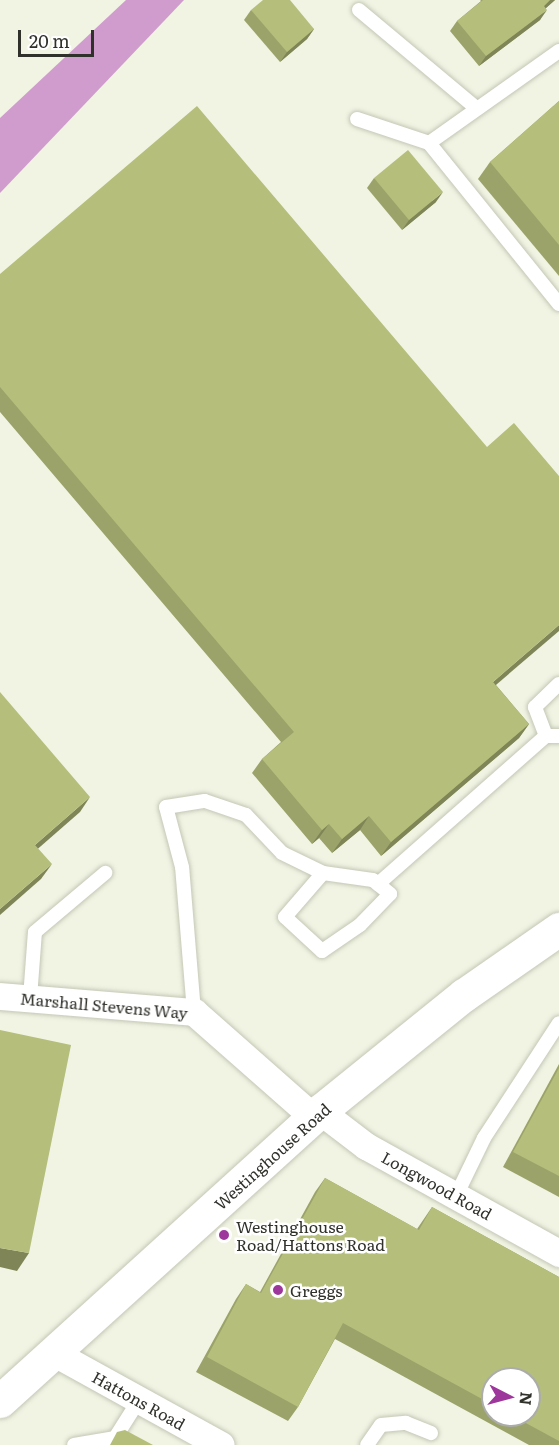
<!DOCTYPE html>
<html>
<head>
<meta charset="utf-8">
<style>
  body { margin:0 }
  #map { position:relative; width:559px; height:1445px; overflow:hidden; background:#f1f4e3; font-family:Literata,serif }
  div>[style] { position:absolute }
  .water>* { inset:0; background:#cf9ccd }
  .roads { filter:drop-shadow(0 0 2px #c4c7b6) drop-shadow(0 0 2px #c4c7b6) }
  .service>* { height:14px; margin:-7px; padding:0 7px; transform-origin:7px; border-radius:7px; background:#fff }
  .minor>* { height:27px; margin:-13.5px; padding:0 13.5px; transform-origin:13.5px; border-radius:13.5px; background:#fff }
  .tertiary>* { height:33px; margin:-16.5px; padding:0 16.5px; transform-origin:16.5px; border-radius:16.5px; background:#fff }
  .wall>* { inset:0; background:#9ca36a }
  .shaded-wall>* { inset:0; background:#7f8556 }
  .building>* { inset:0; background:#b5be7b }
  .dots>* { width:16px; height:16px; translate:-50% -50%; box-sizing:border-box; border:3px solid #fff; border-radius:50% }
  span { translate:-50% -50%; white-space:nowrap; text-align:center; line-height:1.15; -webkit-text-stroke:5px #fff; paint-order:stroke }
  .street-label { font-size:16px; color:#30312b }
  .poi-label { font-size:16px; color:#30312b }
  .left { translate:0 -50%; text-align:left }
  .north { position:absolute; left:481px; top:1367px; width:60px; height:60px; box-sizing:border-box; background:#fff; border:2px solid #acadaa; border-radius:50%; rotate:96deg; font-size:16px; font-weight:700; line-height:24px; text-align:center; color:#30312b }
  .north::after { content:''; display:block; margin:auto; width:21px; height:27px; background:#9d379c; clip-path:polygon(50% 0,100% 100%,50% 72%,0 100%) }
  .scale { position:absolute; left:18px; top:30px; width:76px; height:27px; box-sizing:border-box; border:3px solid #30312b; border-top:0; padding-left:8px; font-size:18px; line-height:21px; white-space:nowrap; color:#30312b; -webkit-text-stroke:4px #fff; paint-order:stroke }
</style>
</head>
<body>
<div id="map">
  <div class="water">
    <i style="clip-path:polygon(126px 0,184px 0,0 193px,0 118px)"></i>
  </div>
  <div class="roads">
    <div class="service">
      <i style="left:359px;top:10px;width:151px;rotate:39.9deg"></i>
      <i style="left:559px;top:51px;width:159px;rotate:144.7deg"></i>
      <i style="left:429px;top:143px;width:207px;rotate:51.1deg"></i>
      <i style="left:357px;top:119px;width:76px;rotate:18.4deg"></i>
      <i style="left:546px;top:736px;width:31px;rotate:-111deg"></i>
      <i style="left:535px;top:707px;width:33px;rotate:-44deg"></i>
      <i style="left:378px;top:884px;width:224px;rotate:-41.4deg"></i>
      <i style="left:546px;top:736px;width:13px"></i>
      <i style="left:30px;top:998px;width:66px;rotate:-85.7deg"></i>
      <i style="left:35px;top:932px;width:92px;rotate:-40.1deg"></i>
      <i style="left:194px;top:1012px;width:145px;rotate:-94.7deg"></i>
      <i style="left:182px;top:867px;width:62px;rotate:-104.9deg"></i>
      <i style="left:166px;top:807px;width:39px;rotate:-9deg"></i>
      <i style="left:205px;top:801px;width:43px;rotate:18.9deg"></i>
      <i style="left:246px;top:815px;width:52px;rotate:46.5deg"></i>
      <i style="left:282px;top:853px;width:46px;rotate:26deg"></i>
      <i style="left:323px;top:873px;width:50px;rotate:8deg"></i>
      <i style="left:373px;top:880px;width:22px;rotate:39deg"></i>
      <i style="left:390px;top:894px;width:43px;rotate:134.1deg"></i>
      <i style="left:360px;top:925px;width:46px;rotate:145.6deg"></i>
      <i style="left:322px;top:951px;width:50px;rotate:-137.4deg"></i>
      <i style="left:285px;top:917px;width:58px;rotate:-49.2deg"></i>
      <i style="left:456px;top:1196px;width:64px;rotate:-64.2deg"></i>
      <i style="left:484px;top:1138px;width:137px;rotate:-56.9deg"></i>
      <i style="left:74px;top:1445px;width:42px;rotate:-9.7deg"></i>
      <i style="left:115px;top:1438px;width:45px;rotate:-57.7deg"></i>
      <i style="left:367px;top:1445px;width:24px;rotate:-55deg"></i>
      <i style="left:381px;top:1425px;width:25px;rotate:-5deg"></i>
      <i style="left:406px;top:1423px;width:27px;rotate:22deg"></i>
    </div>
    <div class="minor">
      <i style="left:0;top:996px;width:195px;rotate:4.7deg"></i>
      <i style="left:194px;top:1012px;width:159px;rotate:41.4deg"></i>
      <i style="left:320px;top:1111px;width:58px;rotate:37.3deg"></i>
      <i style="left:366px;top:1146px;width:221px;rotate:29deg"></i>
      <i style="left:56px;top:1354px;width:188px;rotate:28.9deg"></i>
    </div>
    <div class="tertiary">
      <i style="left:0;top:1401px;width:432px;rotate:-42.2deg"></i>
      <i style="left:320px;top:1111px;width:185px;rotate:-38.9deg"></i>
      <i style="left:464px;top:995px;width:116px;rotate:-34.8deg"></i>
    </div>
  </div>
  <div class="wall">
    <i style="clip-path:polygon(480px 0,555px 0,546px 8px,540px 20px,479px 66px,450px 31px,457px 21px,481px 1px)"></i>
    <i style="clip-path:polygon(251px 10px,314px 29px,307px 39px,280px 62px,244px 20px)"></i>
    <i style="clip-path:polygon(559px 101px,559px 276px,478px 179px,490px 162px)"></i>
    <i style="clip-path:polygon(374px 178px,436px 202px,402px 230px,367px 188px)"></i>
    <i style="clip-path:polygon(0 274px,496px 685px,529px 724px,519px 738px,381px 856px,360px 830px,332px 853px,319px 838px,312px 844px,252px 773px,262px 759px,281px 742px,0 412px)"></i>
    <i style="clip-path:polygon(559px 1064px,559px 1197px,503px 1167px)"></i>
    <i style="clip-path:polygon(evenodd,325px 1178px,417px 1229px,432px 1207px,559px 1277px,559px 1445px,529px 1445px,335px 1339px,298px 1407px,288px 1421px,196px 1372px,236px 1299px,246px 1284px,260px 1292px,315px 1192px,325px 1178px,493px 1379px,529px 1415px,493px 1415px,493px 1379px)"></i>
  </div>
  <div class="shaded-wall">
    <i style="clip-path:polygon(550px 0,555px 0,537px 16px,544px 6px)"></i>
    <i style="clip-path:polygon(547px 10px,540px 20px,479px 66px,486px 56px)"></i>
    <i style="clip-path:polygon(314px 29px,307px 39px,280px 62px,287px 52px)"></i>
    <i style="clip-path:polygon(443px 192px,436px 202px,402px 230px,409px 220px)"></i>
    <i style="clip-path:polygon(559px 625px,559px 631px,483px 696px,493px 682px)"></i>
    <i style="clip-path:polygon(529px 724px,519px 738px,381px 856px,391px 842px)"></i>
    <i style="clip-path:polygon(90px 797px,80px 812px,25px 860px,35px 845px)"></i>
    <i style="clip-path:polygon(369px 816px,360px 830px,332px 853px,342px 839px)"></i>
    <i style="clip-path:polygon(329px 824px,319px 838px,312px 844px,322px 830px)"></i>
    <i style="clip-path:polygon(52px 864px,41px 879px,0 915px,0 909px)"></i>
    <i style="clip-path:polygon(0 1248px,29px 1253px,17px 1271px,0 1267px)"></i>
  </div>
  <div class="building">
    <i style="clip-path:polygon(263px 0,290px 0,314px 29px,287px 52px,251px 10px)"></i>
    <i style="clip-path:polygon(483px 0,550px 0,544px 6px,547px 10px,486px 56px,457px 21px)"></i>
    <i style="clip-path:polygon(559px 101px,559px 245px,490px 162px)"></i>
    <i style="clip-path:polygon(197px 106px,487px 447px,514px 423px,559px 476px,559px 625px,493px 682px,529px 724px,391px 842px,369px 816px,342px 839px,329px 824px,322px 830px,262px 759px,294px 732px,0 387px,0 274px)"></i>
    <i style="clip-path:polygon(408px 150px,443px 192px,409px 220px,374px 178px)"></i>
    <i style="clip-path:polygon(0 692px,90px 797px,35px 845px,52px 864px,0 909px)"></i>
    <i style="clip-path:polygon(0 1030px,71px 1045px,29px 1253px,0 1248px)"></i>
    <i style="clip-path:polygon(559px 1068px,559px 1176px,513px 1152px)"></i>
    <i style="clip-path:polygon(325px 1178px,419px 1230px,432px 1207px,559px 1277px,559px 1441px,511px 1415px,529px 1415px,529px 1379px,493px 1379px,493px 1405px,343px 1323px,298px 1407px,207px 1357px,246px 1284px,261px 1293px)"></i>
    <i style="clip-path:polygon(125px 1430px,153px 1445px,110px 1445px,117px 1432px)"></i>
  </div>
  <div class="dots">
    <i style="left:224px;top:1235px;background:#9d379c"></i>
    <i style="left:278px;top:1290px;background:#9d379c"></i>
  </div>
  <div class="street-label">
    <span style="left:104px;top:1005px;rotate:5deg">Marshall Stevens Way</span>
    <span style="left:272px;top:1156px;rotate:-42deg">Westinghouse Road</span>
    <span style="left:437px;top:1185px;rotate:29deg">Longwood Road</span>
    <span style="left:139px;top:1400px;rotate:29deg">Hattons Road</span>
  </div>
  <div class="poi-label">
    <span class="left" style="left:236px;top:1235px">Westinghouse<br>Road/Hattons Road</span>
    <span class="left" style="left:290px;top:1290px">Greggs</span>
  </div>
  <div class="north">N</div>
  <div class="scale">20 m</div>
</div>
</body>
</html>
